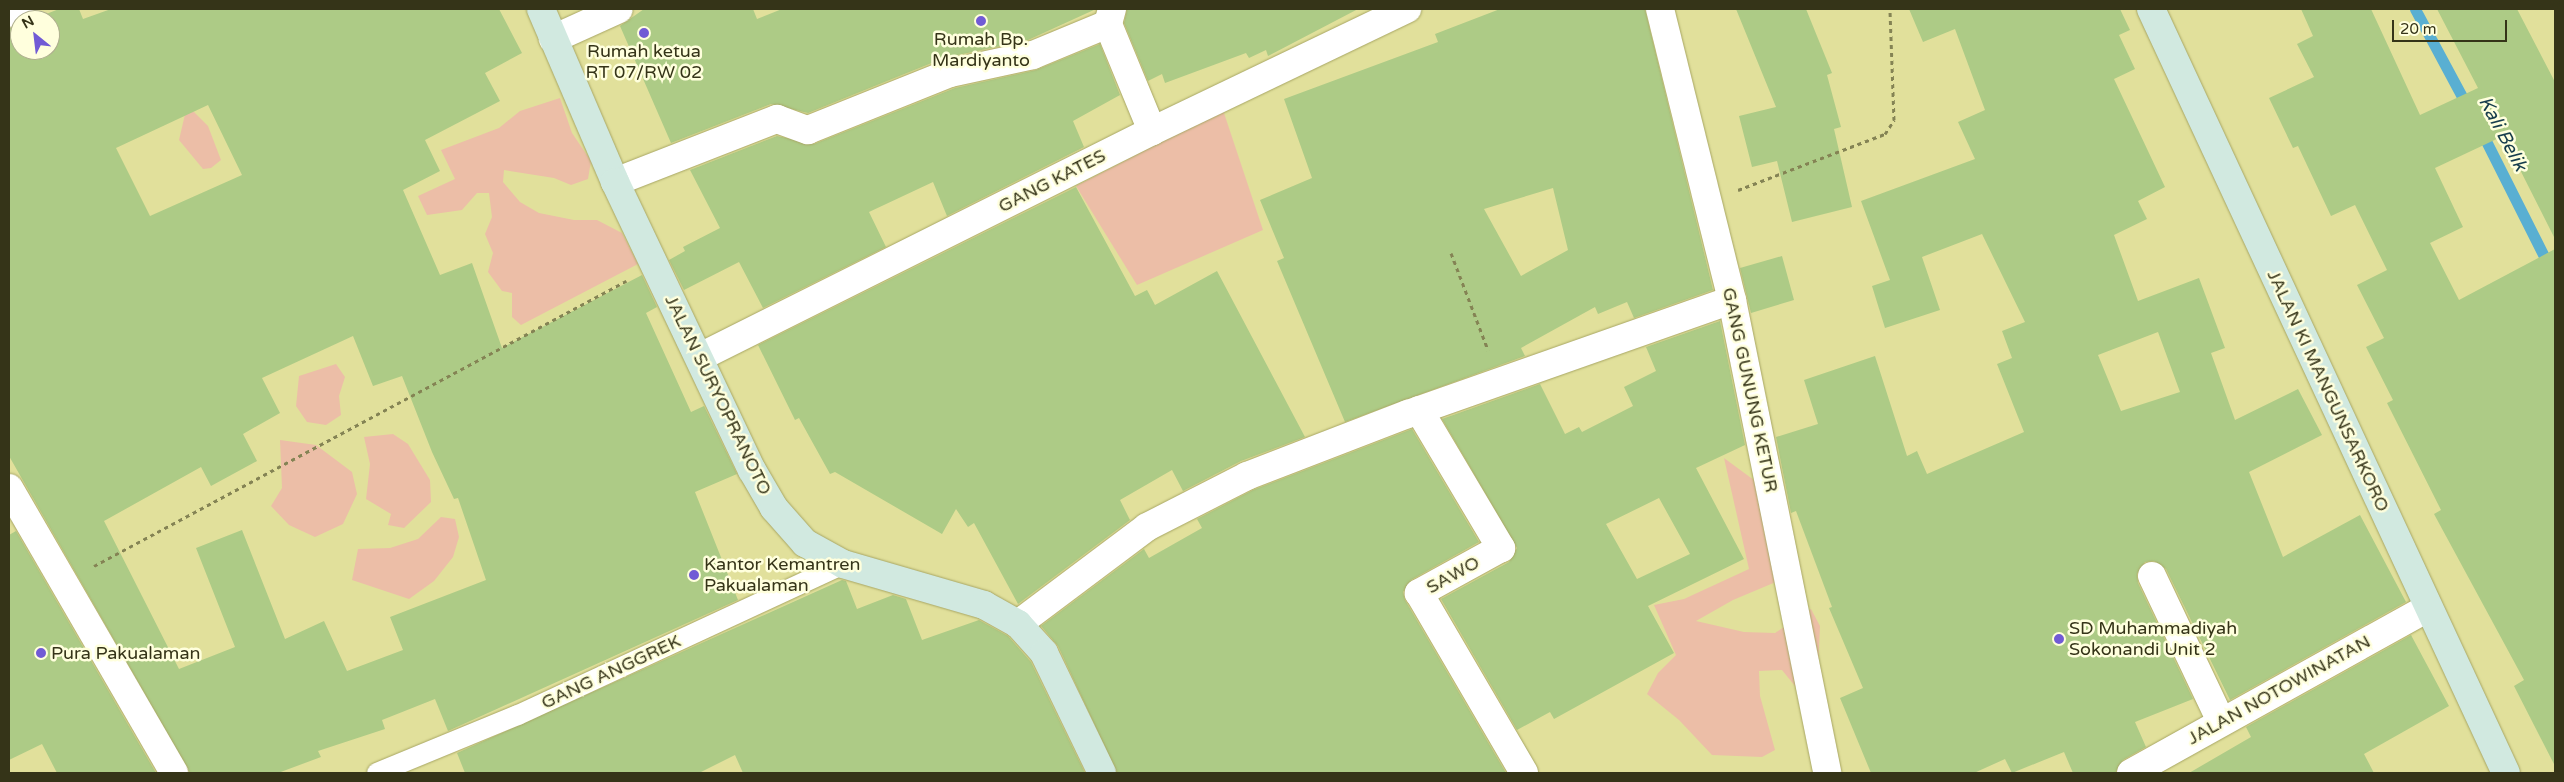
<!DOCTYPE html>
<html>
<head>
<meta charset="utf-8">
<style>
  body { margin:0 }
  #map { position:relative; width:2564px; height:782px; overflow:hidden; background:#e1e09b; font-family:"Varela Round",sans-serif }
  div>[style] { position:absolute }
  .green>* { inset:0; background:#ecbea7 }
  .stream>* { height:11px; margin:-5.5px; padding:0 5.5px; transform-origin:5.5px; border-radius:5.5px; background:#59afd2 }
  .building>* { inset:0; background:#adcb86 }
  .path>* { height:3px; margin-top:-1.5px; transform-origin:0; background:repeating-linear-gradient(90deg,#848354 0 4px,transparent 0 8px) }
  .roads { filter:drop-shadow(0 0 1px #a8a664) drop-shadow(0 0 1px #a8a664) }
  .lane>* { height:20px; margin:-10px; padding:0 10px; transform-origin:10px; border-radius:10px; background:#fff }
  .street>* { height:28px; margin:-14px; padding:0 14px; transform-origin:14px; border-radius:14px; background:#fff }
  .secondary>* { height:28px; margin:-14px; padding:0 14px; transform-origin:14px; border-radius:14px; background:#d1e9e0 }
  .dots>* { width:14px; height:14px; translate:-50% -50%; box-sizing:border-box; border:2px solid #ffd; border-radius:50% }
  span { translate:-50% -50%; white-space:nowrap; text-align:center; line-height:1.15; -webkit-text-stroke:5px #ffd; paint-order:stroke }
  .poi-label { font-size:18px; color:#353418 }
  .left { translate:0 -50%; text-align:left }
  .street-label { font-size:18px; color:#353418 }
  .water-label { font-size:19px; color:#163c4c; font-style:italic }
  .frame { position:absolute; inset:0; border:10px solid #353418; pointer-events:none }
  .north { position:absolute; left:10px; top:10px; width:50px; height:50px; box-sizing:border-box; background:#ffd; border:1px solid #aeae8e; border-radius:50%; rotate:331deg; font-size:14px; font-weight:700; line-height:20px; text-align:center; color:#353418 }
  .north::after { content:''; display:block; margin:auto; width:18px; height:22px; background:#715bd5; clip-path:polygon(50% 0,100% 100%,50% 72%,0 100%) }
  .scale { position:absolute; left:2392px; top:20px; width:115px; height:22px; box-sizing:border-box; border:2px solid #353418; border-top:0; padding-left:6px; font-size:15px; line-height:18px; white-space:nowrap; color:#353418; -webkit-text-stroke:4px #ffd; paint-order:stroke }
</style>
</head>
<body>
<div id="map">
  <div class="green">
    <i style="clip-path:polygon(560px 98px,572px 133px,591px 161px,588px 179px,571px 185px,554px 178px,504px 170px,503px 182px,520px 202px,539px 213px,574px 220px,597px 220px,622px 233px,638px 264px,521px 325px,512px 317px,512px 293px,502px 291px,488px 272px,493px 253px,485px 234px,492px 217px,489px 193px,477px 193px,462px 210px,427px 215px,418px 196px,455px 179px,441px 150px,499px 128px,520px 111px)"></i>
    <i style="clip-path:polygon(186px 110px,194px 112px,208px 126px,221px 160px,211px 168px,203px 169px,179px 140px)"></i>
    <i style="clip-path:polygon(1223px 110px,1263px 230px,1137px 285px,1076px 186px)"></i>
    <i style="clip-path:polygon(336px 364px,345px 377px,339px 396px,341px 415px,326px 425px,307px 422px,296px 406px,299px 376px)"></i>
    <i style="clip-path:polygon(393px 434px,408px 444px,430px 480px,431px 502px,404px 528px,388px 525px,391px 514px,366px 499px,370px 464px,364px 437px)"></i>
    <i style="clip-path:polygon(280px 440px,316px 445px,352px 472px,357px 494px,343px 524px,315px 537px,289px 525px,271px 506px,282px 488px)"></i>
    <i style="clip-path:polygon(1724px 458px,1762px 486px,1790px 576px,1733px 600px,1696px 621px,1744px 632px,1775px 633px,1811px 609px,1820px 626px,1818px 672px,1799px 691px,1782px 670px,1759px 671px,1760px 696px,1775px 750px,1762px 757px,1712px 755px,1679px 720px,1647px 694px,1658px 673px,1676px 655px,1654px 605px,1684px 599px,1749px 569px)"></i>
    <i style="clip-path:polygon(441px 517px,455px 519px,459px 537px,453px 557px,434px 581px,409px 599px,352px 580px,358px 549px,390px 548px,418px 539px)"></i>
  </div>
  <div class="stream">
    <i style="left:2415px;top:9px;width:112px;rotate:61.8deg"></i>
    <i style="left:2481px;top:131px;width:165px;rotate:63.3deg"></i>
  </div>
  <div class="building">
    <i style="clip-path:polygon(evenodd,59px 9px,79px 9px,83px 19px,111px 9px,499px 9px,522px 53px,485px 73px,500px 101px,425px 140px,440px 171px,403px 190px,440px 275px,472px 263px,502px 348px,642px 275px,657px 307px,646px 313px,691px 412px,704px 406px,737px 474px,695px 492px,738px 600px,448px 731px,435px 699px,382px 720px,385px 729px,318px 751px,321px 757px,278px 773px,190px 773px,9px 456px,9px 28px,20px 26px,20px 50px,50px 50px,50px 20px,31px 20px,59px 9px,208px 105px,242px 175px,150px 216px,116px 148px,208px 105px,59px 9px,353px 336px,373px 386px,402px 376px,432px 452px,454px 499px,458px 498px,486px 580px,390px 617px,403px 650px,347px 671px,324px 621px,285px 639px,242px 530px,196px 548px,235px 647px,179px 669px,104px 521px,201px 467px,211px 486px,257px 461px,243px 434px,280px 413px,262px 378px,353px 336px)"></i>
    <i style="clip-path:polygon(644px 9px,753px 9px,757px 19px,782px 9px,1096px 9px,1028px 40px,944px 58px,808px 113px,771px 104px,671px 143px,620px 26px)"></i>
    <i style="clip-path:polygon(1127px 9px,1358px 9px,1268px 56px,1266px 50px,1249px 58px,1246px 53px,1165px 83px,1162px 74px,1148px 81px,1124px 23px)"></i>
    <i style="clip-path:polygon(evenodd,1500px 9px,1645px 9px,1713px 290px,1634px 318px,1627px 302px,1598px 314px,1595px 307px,1521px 348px,1525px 356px,1345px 422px,1277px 261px,1284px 258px,1260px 200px,1312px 178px,1284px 99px,1438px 42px,1435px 34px,1500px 9px,1553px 188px,1568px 250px,1521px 276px,1484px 209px,1553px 188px)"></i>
    <i style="clip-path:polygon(1736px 9px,1806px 9px,1832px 73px,1827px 75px,1841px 127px,1834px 129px,1852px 207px,1792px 222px,1777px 161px,1752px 167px,1739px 116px,1776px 107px)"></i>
    <i style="clip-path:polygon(evenodd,1909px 9px,2120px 9px,2130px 30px,2119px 35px,2135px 69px,2114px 79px,2165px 187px,2138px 201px,2147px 219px,2114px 235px,2138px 301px,2199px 278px,2225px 348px,2211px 353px,2235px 420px,2298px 389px,2322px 435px,2249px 472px,2283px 557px,2360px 515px,2406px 602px,2230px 700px,2166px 569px,2154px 561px,2145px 562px,2137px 574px,2138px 583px,2193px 699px,2135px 722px,2146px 747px,2123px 760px,2115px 773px,2073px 773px,2064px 752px,2012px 773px,2005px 759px,1974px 773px,1871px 773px,1840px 698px,1863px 688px,1829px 608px,1832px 607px,1796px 511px,1791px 513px,1776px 437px,1818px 424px,1804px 380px,1875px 356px,1907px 456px,1917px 451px,1927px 474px,2024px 432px,1997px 364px,2012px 358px,2002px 331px,2025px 322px,1982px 234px,1922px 257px,1940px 310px,1885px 328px,1872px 286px,1890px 280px,1861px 201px,1975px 159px,1958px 122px,1985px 110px,1955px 29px,1923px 42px,1909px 9px,2158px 332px,2180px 392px,2121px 411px,2098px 355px,2158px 332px)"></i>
    <i style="clip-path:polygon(2301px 9px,2371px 9px,2420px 115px,2478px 88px,2437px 9px,2517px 9px,2555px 82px,2555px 239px,2503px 136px,2435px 168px,2463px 227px,2430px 243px,2459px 300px,2555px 249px,2555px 766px,2514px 686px,2524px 680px,2434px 514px,2441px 510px,2387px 403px,2393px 400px,2366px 347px,2384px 338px,2357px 285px,2387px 270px,2355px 205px,2331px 216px,2298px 146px,2293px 148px,2269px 98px,2314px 77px,2297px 44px,2313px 36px)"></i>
    <i style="clip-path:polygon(1100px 44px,1120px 95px,1073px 121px,1084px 147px,947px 216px,933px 182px,869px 212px,886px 247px,763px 308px,739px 262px,684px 290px,669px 260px,685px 251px,683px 247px,720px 228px,690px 170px,777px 136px,814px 144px,955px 88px,1036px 70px)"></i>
    <i style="clip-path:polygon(1076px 187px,1135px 296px,1147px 290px,1155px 305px,1217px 271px,1305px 437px,1241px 461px,1183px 491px,1172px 470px,1120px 500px,1130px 520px,1018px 604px,974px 523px,968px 527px,956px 509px,942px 534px,835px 472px,830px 474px,799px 418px,795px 420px,758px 345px)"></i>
    <i style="clip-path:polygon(1782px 256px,1794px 300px,1751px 313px,1740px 268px)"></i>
    <i style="clip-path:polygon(evenodd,1720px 321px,1745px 445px,1696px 468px,1744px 559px,1648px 606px,1674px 653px,1554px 719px,1550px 712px,1517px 730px,1441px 599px,1509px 562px,1517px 548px,1442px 419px,1540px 384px,1565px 434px,1579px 427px,1582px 432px,1633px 406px,1624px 387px,1656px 371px,1646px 347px,1720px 321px,1659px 498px,1690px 554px,1637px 579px,1606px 524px,1659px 498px)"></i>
    <i style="clip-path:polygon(1412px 429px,1479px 542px,1411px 580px,1403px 592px,1405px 600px,1506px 773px,1117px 773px,1058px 646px,1041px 626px,1144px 549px,1149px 558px,1202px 528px,1197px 519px,1253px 490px)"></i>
    <i style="clip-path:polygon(16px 531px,156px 773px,57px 773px,42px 744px,9px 760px,9px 535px)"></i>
    <i style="clip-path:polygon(842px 580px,846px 581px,857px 609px,893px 595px,906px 599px,922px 640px,979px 620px,1008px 636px,1031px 662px,1085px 773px,743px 773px,735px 755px,699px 773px,465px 773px,457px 753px)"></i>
    <i style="clip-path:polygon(2411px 635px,2449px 706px,2364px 754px,2374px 773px,2189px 773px,2251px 737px,2246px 727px)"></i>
  </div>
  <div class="path">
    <i style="left:1738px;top:190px;width:157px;rotate:-20.9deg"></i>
    <i style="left:1885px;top:134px;width:17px;rotate:-57deg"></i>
    <i style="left:1894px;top:120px;width:111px;rotate:-92.1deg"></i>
    <i style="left:1451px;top:253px;width:104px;rotate:69.1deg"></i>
    <i style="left:94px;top:566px;width:604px;rotate:-28.18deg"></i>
  </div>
  <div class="roads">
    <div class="lane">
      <i style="left:377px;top:773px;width:152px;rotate:-22.4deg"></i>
      <i style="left:518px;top:715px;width:358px;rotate:-24.9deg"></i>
    </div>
    <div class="street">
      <i style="left:1112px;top:9px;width:16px;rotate:105deg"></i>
      <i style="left:1108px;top:24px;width:116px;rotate:67.6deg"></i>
      <i style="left:1660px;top:9px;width:300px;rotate:76.1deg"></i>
      <i style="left:1732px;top:300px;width:482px;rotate:78.6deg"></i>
      <i style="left:9px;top:13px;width:12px;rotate:-20deg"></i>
      <i style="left:553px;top:39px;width:72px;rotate:-24.4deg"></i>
      <i style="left:615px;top:182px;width:174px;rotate:-21.3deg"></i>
      <i style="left:777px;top:119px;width:33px;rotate:20deg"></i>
      <i style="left:808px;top:130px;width:153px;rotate:-21.9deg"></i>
      <i style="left:950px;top:73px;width:85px;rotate:-12.2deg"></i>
      <i style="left:1033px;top:55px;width:81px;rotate:-22.5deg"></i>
      <i style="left:700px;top:357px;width:505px;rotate:-26.57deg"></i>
      <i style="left:1152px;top:131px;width:283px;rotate:-25.6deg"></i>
      <i style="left:1419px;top:410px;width:161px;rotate:59.3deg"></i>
      <i style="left:1501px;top:548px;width:94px;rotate:151.2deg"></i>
      <i style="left:1419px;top:593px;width:208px;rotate:59.7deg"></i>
      <i style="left:9px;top:488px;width:329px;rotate:59.9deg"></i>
      <i style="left:2152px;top:576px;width:161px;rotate:64.6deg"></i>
      <i style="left:1018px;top:624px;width:161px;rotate:-36.9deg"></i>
      <i style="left:1147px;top:527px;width:112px;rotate:-27deg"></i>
      <i style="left:1247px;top:476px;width:173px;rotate:-21.1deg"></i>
      <i style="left:1408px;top:414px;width:343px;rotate:-19.4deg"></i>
      <i style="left:2131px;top:773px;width:340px;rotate:-29.1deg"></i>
    </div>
    <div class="secondary">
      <i style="left:541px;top:9px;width:188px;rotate:66.8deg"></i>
      <i style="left:615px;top:182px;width:319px;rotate:64.6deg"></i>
      <i style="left:752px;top:470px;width:44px;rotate:59.9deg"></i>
      <i style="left:774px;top:508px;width:47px;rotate:48.5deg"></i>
      <i style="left:805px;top:543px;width:43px;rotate:28.9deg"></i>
      <i style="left:843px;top:564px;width:147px;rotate:16.2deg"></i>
      <i style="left:984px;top:605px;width:39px;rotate:29deg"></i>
      <i style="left:1018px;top:624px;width:39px;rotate:48deg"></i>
      <i style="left:1044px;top:653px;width:133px;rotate:64.2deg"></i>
      <i style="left:2151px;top:9px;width:842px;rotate:65.08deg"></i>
    </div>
  </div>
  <div class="dots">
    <i style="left:981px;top:21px;background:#715bd5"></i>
    <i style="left:644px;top:33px;background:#715bd5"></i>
    <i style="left:694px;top:575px;background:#715bd5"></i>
    <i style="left:2059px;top:639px;background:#715bd5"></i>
    <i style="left:41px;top:653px;background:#715bd5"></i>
  </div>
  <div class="poi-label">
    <span style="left:981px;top:50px">Rumah Bp.<br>Mardiyanto</span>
    <span style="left:644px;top:62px">Rumah ketua<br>RT 07/RW 02</span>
    <span class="left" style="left:704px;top:575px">Kantor Kemantren<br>Pakualaman</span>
    <span class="left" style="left:2069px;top:639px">SD Muhammadiyah<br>Sokonandi Unit 2</span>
    <span class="left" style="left:51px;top:653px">Pura Pakualaman</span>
  </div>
  <div class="street-label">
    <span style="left:1052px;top:181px;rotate:-27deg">GANG KATES</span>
    <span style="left:1750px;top:390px;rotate:78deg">GANG GUNUNG KETUR</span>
    <span style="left:2328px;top:391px;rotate:65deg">JALAN KI MANGUNSARKORO</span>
    <span style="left:718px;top:395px;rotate:64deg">JALAN SURYOPRANOTO</span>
    <span style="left:1453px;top:575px;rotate:-29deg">SAWO</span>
    <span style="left:611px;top:672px;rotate:-25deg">GANG ANGGREK</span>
    <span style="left:2279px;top:690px;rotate:-29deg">JALAN NOTOWINATAN</span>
  </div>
  <div class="water-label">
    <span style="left:2502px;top:134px;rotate:62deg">Kali Belik</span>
  </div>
  <div class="frame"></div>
  <div class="north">N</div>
  <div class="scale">20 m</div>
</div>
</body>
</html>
